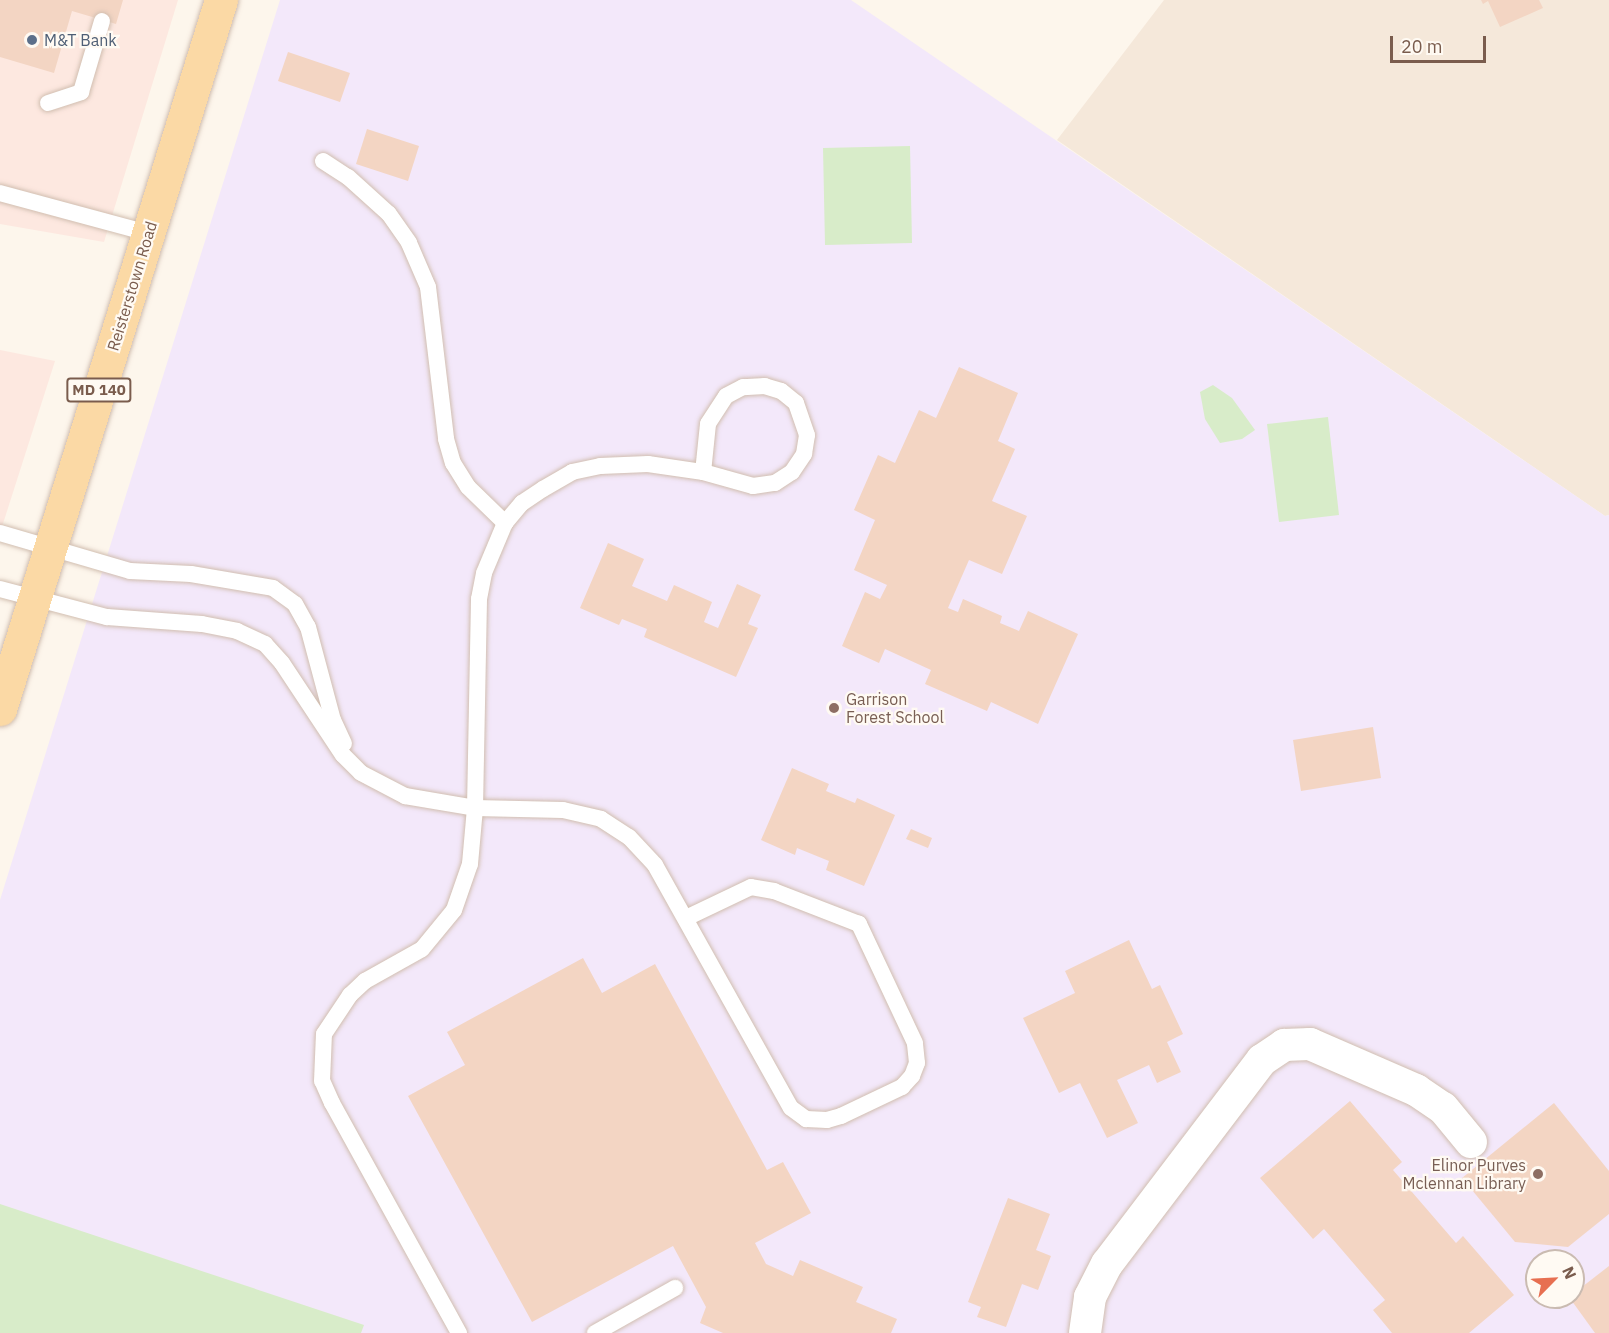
<!DOCTYPE html>
<html>
<head>
<meta charset="utf-8">
<style>
  body { margin:0 }
  #map { position:relative; width:1609px; height:1333px; overflow:hidden; background:#fdf6ec; font-family:"IBM Plex Sans",sans-serif }
  div>[style] { position:absolute }
  .residential>* { inset:0; background:#f5e8da }
  .commercial>* { inset:0; background:#fde8e0 }
  .education>* { inset:0; background:#f3e8fa }
  .green>* { inset:0; background:#d8ecc9 }
  .building>* { inset:0; background:#f3d5c3 }
  .roads { filter:drop-shadow(0 0 2px #d1beb0) drop-shadow(0 0 2px #d1beb0) }
  .lane>* { height:16px; margin:-8px; padding:0 8px; transform-origin:8px; border-radius:8px; background:#fff }
  .street>* { height:32px; margin:-16px; padding:0 16px; transform-origin:16px; border-radius:16px; background:#fff }
  .primary>* { height:33px; margin:-16.5px; padding:0 16.5px; transform-origin:16.5px; border-radius:16.5px; background:#fbd9a5 }
  .dots>* { width:16px; height:16px; translate:-50% -50%; box-sizing:border-box; border:3px solid #fffaf3; border-radius:50% }
  span { translate:-50% -50%; white-space:nowrap; text-align:center; line-height:1.15; -webkit-text-stroke:4.5px #fffaf3; paint-order:stroke }
  .shield-label span { padding:2px 4px; background:#fffaf3; border:2px solid; border-radius:4px; -webkit-text-stroke-width:0 }
  .shield-label { font-size:15px; color:#7a5c4d; font-weight:700 }
  .service-label { font-size:16px; color:#4e5e75 }
  .left { translate:0 -50%; text-align:left }
  .street-label { font-size:16px; color:#7a5c4d }
  .education-label { font-size:16px; color:#785e54 }
  .right { translate:-100% -50%; text-align:right }
  .north { position:absolute; left:1525px; top:1249px; width:60px; height:60px; box-sizing:border-box; background:#fffaf3; border:2px solid #cabbb1; border-radius:50%; rotate:66deg; font-size:16px; font-weight:700; line-height:24px; text-align:center; color:#7a5c4d }
  .north::after { content:''; display:block; margin:auto; width:21px; height:27px; background:#e76f51; clip-path:polygon(50% 0,100% 100%,50% 72%,0 100%) }
  .scale { position:absolute; left:1390px; top:36px; width:96px; height:27px; box-sizing:border-box; border:3px solid #7a5c4d; border-top:0; padding-left:8px; font-size:18px; line-height:21px; white-space:nowrap; color:#7a5c4d; -webkit-text-stroke:4px #fffaf3; paint-order:stroke }
</style>
</head>
<body>
<div id="map">
  <div class="residential">
    <i style="clip-path:polygon(1164px 0,1609px 0,1609px 515px,1605px 516px,1057px 140px)"></i>
  </div>
  <div class="commercial">
    <i style="clip-path:polygon(0 0,178px 0,104px 242px,0 224px)"></i>
    <i style="clip-path:polygon(0 350px,55px 361px,0 533px)"></i>
  </div>
  <div class="education">
    <i style="clip-path:polygon(evenodd,280px 0,851px 0,1605px 516px,1609px 515px,1609px 1333px,0 1333px,0 900px,280px 0,1537px 1261px,1573px 1261px,1573px 1297px,1537px 1297px,1537px 1261px)"></i>
  </div>
  <div class="green">
    <i style="clip-path:polygon(910px 146px,912px 243px,825px 245px,823px 148px)"></i>
    <i style="clip-path:polygon(1213px 385px,1232px 398px,1255px 430px,1242px 439px,1220px 443px,1205px 419px,1200px 392px)"></i>
    <i style="clip-path:polygon(1328px 417px,1339px 515px,1279px 522px,1267px 424px)"></i>
    <i style="clip-path:polygon(0 1204px,364px 1325px,361px 1333px,0 1333px)"></i>
  </div>
  <div class="building">
    <i style="clip-path:polygon(0 0,123px 0,116px 24px,72px 11px,54px 73px,0 57px)"></i>
    <i style="clip-path:polygon(1481px 0,1539px 0,1543px 8px,1500px 27px,1488px 1px,1483px 4px)"></i>
    <i style="clip-path:polygon(288px 52px,350px 73px,340px 102px,278px 81px)"></i>
    <i style="clip-path:polygon(367px 129px,419px 146px,408px 181px,356px 164px)"></i>
    <i style="clip-path:polygon(959px 367px,1018px 393px,998px 441px,1015px 449px,992px 501px,1027px 516px,1002px 574px,969px 560px,948px 608px,958px 612px,963px 599px,1002px 616px,1000px 623px,1019px 631px,1028px 611px,1078px 634px,1038px 724px,991px 702px,987px 711px,925px 684px,931px 670px,885px 649px,879px 663px,842px 646px,865px 592px,880px 599px,887px 585px,854px 570px,875px 520px,854px 510px,878px 455px,895px 463px,919px 410px,936px 418px)"></i>
    <i style="clip-path:polygon(608px 543px,644px 559px,632px 586px,667px 601px,674px 585px,712px 602px,704px 622px,718px 628px,737px 584px,761px 595px,748px 624px,758px 628px,736px 677px,644px 637px,647px 629px,622px 619px,619px 625px,580px 608px)"></i>
    <i style="clip-path:polygon(1373px 727px,1381px 778px,1301px 791px,1293px 740px)"></i>
    <i style="clip-path:polygon(792px 768px,829px 784px,826px 791px,855px 803px,857px 798px,895px 815px,864px 886px,826px 870px,829px 861px,797px 848px,795px 855px,761px 840px)"></i>
    <i style="clip-path:polygon(911px 829px,932px 838px,928px 848px,906px 839px)"></i>
    <i style="clip-path:polygon(1129px 940px,1152px 989px,1160px 985px,1183px 1034px,1167px 1042px,1181px 1072px,1157px 1083px,1149px 1065px,1117px 1080px,1138px 1123px,1107px 1138px,1080px 1083px,1059px 1093px,1023px 1018px,1075px 993px,1065px 971px)"></i>
    <i style="clip-path:polygon(583px 958px,602px 993px,655px 964px,767px 1170px,783px 1162px,811px 1213px,755px 1243px,766px 1264px,793px 1276px,800px 1260px,863px 1287px,856px 1302px,897px 1319px,891px 1333px,723px 1333px,700px 1323px,706px 1307px,673px 1246px,532px 1322px,408px 1096px,465px 1065px,447px 1032px)"></i>
    <i style="clip-path:polygon(1350px 1101px,1402px 1162px,1393px 1170px,1456px 1243px,1463px 1236px,1514px 1295px,1469px 1333px,1392px 1333px,1373px 1310px,1385px 1300px,1324px 1229px,1313px 1239px,1260px 1178px)"></i>
    <i style="clip-path:polygon(1554px 1103px,1609px 1171px,1609px 1214px,1568px 1247px,1515px 1242px,1462px 1178px)"></i>
    <i style="clip-path:polygon(1008px 1198px,1050px 1214px,1036px 1250px,1051px 1256px,1038px 1290px,1022px 1284px,1006px 1327px,977px 1317px,981px 1307px,968px 1302px)"></i>
    <i style="clip-path:polygon(1609px 1266px,1609px 1333px,1595px 1333px,1569px 1297px)"></i>
  </div>
  <div class="roads">
    <div class="lane">
      <i style="left:48px;top:103px;width:35px;rotate:-18deg"></i>
      <i style="left:81px;top:92px;width:74px;rotate:-73.5deg"></i>
      <i style="left:323px;top:161px;width:30px;rotate:33deg"></i>
      <i style="left:348px;top:177px;width:55px;rotate:42.1deg"></i>
      <i style="left:389px;top:214px;width:35px;rotate:55deg"></i>
      <i style="left:409px;top:243px;width:48px;rotate:66.6deg"></i>
      <i style="left:428px;top:287px;width:153px;rotate:83.2deg"></i>
      <i style="left:446px;top:439px;width:25px;rotate:74deg"></i>
      <i style="left:453px;top:463px;width:28px;rotate:58deg"></i>
      <i style="left:468px;top:487px;width:52px;rotate:44.2deg"></i>
      <i style="left:0;top:193px;width:153px;rotate:15.1deg"></i>
      <i style="left:0;top:533px;width:135px;rotate:16.3deg"></i>
      <i style="left:130px;top:571px;width:61px;rotate:2.8deg"></i>
      <i style="left:191px;top:574px;width:83px;rotate:9.7deg"></i>
      <i style="left:273px;top:588px;width:27px;rotate:36deg"></i>
      <i style="left:295px;top:604px;width:26px;rotate:61deg"></i>
      <i style="left:308px;top:627px;width:96px;rotate:75deg"></i>
      <i style="left:333px;top:720px;width:26px;rotate:65deg"></i>
      <i style="left:0;top:589px;width:111px;rotate:14.7deg"></i>
      <i style="left:107px;top:617px;width:95px;rotate:4.2deg"></i>
      <i style="left:202px;top:624px;width:36px;rotate:11deg"></i>
      <i style="left:237px;top:631px;width:31px;rotate:25deg"></i>
      <i style="left:265px;top:644px;width:25px;rotate:48deg"></i>
      <i style="left:282px;top:663px;width:110px;rotate:56.5deg"></i>
      <i style="left:343px;top:755px;width:25px;rotate:45deg"></i>
      <i style="left:361px;top:773px;width:50px;rotate:27.6deg"></i>
      <i style="left:405px;top:796px;width:71px;rotate:9.7deg"></i>
      <i style="left:475px;top:808px;width:88px;rotate:1.3deg"></i>
      <i style="left:563px;top:810px;width:39px;rotate:13deg"></i>
      <i style="left:601px;top:819px;width:33px;rotate:33deg"></i>
      <i style="left:629px;top:837px;width:38px;rotate:47deg"></i>
      <i style="left:655px;top:865px;width:278px;rotate:60.8deg"></i>
      <i style="left:791px;top:1108px;width:19px;rotate:36deg"></i>
      <i style="left:806px;top:1119px;width:21px;rotate:3deg"></i>
      <i style="left:827px;top:1120px;width:15px;rotate:-16deg"></i>
      <i style="left:841px;top:1116px;width:68px;rotate:-25.4deg"></i>
      <i style="left:902px;top:1087px;width:15px;rotate:-48deg"></i>
      <i style="left:912px;top:1076px;width:14px;rotate:-69deg"></i>
      <i style="left:917px;top:1063px;width:20px;rotate:-96deg"></i>
      <i style="left:915px;top:1043px;width:132px;rotate:-115.2deg"></i>
      <i style="left:859px;top:924px;width:91px;rotate:-158.8deg"></i>
      <i style="left:774px;top:891px;width:23px;rotate:-170deg"></i>
      <i style="left:751px;top:887px;width:72px;rotate:154.5deg"></i>
      <i style="left:459px;top:1333px;width:263px;rotate:-118.9deg"></i>
      <i style="left:332px;top:1103px;width:24px;rotate:-114deg"></i>
      <i style="left:322px;top:1081px;width:47px;rotate:-87.6deg"></i>
      <i style="left:324px;top:1034px;width:47px;rotate:-56.3deg"></i>
      <i style="left:350px;top:995px;width:21px;rotate:-43deg"></i>
      <i style="left:365px;top:981px;width:65px;rotate:-29.3deg"></i>
      <i style="left:422px;top:949px;width:50px;rotate:-50.6deg"></i>
      <i style="left:454px;top:910px;width:49px;rotate:-70.8deg"></i>
      <i style="left:470px;top:864px;width:56px;rotate:-84.9deg"></i>
      <i style="left:475px;top:808px;width:209px;rotate:-88.9deg"></i>
      <i style="left:479px;top:599px;width:26px;rotate:-79deg"></i>
      <i style="left:484px;top:573px;width:54px;rotate:-67.2deg"></i>
      <i style="left:505px;top:523px;width:26px;rotate:-50deg"></i>
      <i style="left:522px;top:503px;width:25px;rotate:-34deg"></i>
      <i style="left:543px;top:489px;width:34px;rotate:-30deg"></i>
      <i style="left:572px;top:472px;width:29px;rotate:-12deg"></i>
      <i style="left:600px;top:466px;width:48px;rotate:-2.4deg"></i>
      <i style="left:648px;top:464px;width:56px;rotate:8.3deg"></i>
      <i style="left:703px;top:472px;width:52px;rotate:15.6deg"></i>
      <i style="left:753px;top:486px;width:22px;rotate:-8deg"></i>
      <i style="left:775px;top:483px;width:20px;rotate:-33deg"></i>
      <i style="left:792px;top:472px;width:22px;rotate:-56deg"></i>
      <i style="left:804px;top:454px;width:19px;rotate:-81deg"></i>
      <i style="left:807px;top:435px;width:34px;rotate:-109deg"></i>
      <i style="left:796px;top:403px;width:19px;rotate:-141deg"></i>
      <i style="left:781px;top:391px;width:17px;rotate:-163deg"></i>
      <i style="left:765px;top:386px;width:22px;rotate:177deg"></i>
      <i style="left:743px;top:387px;width:19px;rotate:152deg"></i>
      <i style="left:726px;top:396px;width:33px;rotate:123deg"></i>
      <i style="left:708px;top:424px;width:48px;rotate:95.9deg"></i>
      <i style="left:595px;top:1333px;width:92px;rotate:-29.4deg"></i>
    </div>
    <div class="street">
      <i style="left:1085px;top:1333px;width:36px;rotate:-82deg"></i>
      <i style="left:1090px;top:1297px;width:37px;rotate:-63deg"></i>
      <i style="left:1107px;top:1264px;width:256px;rotate:-52.8deg"></i>
      <i style="left:1262px;top:1060px;width:27px;rotate:-34deg"></i>
      <i style="left:1284px;top:1045px;width:26px;rotate:-2deg"></i>
      <i style="left:1310px;top:1044px;width:116px;rotate:23.5deg"></i>
      <i style="left:1416px;top:1090px;width:32px;rotate:34deg"></i>
      <i style="left:1443px;top:1108px;width:44px;rotate:50.5deg"></i>
    </div>
    <div class="primary">
      <i style="left:0;top:709px;width:743px;rotate:-72.69deg"></i>
    </div>
  </div>
  <div class="dots">
    <i style="left:32px;top:40px;background:#5c6f8a"></i>
    <i style="left:834px;top:708px;background:#8d6e63"></i>
    <i style="left:1538px;top:1174px;background:#8d6e63"></i>
  </div>
  <div class="shield-label">
    <span style="left:99px;top:390px">MD 140</span>
  </div>
  <div class="service-label">
    <span class="left" style="left:44px;top:40px">M&amp;T Bank</span>
  </div>
  <div class="street-label">
    <span style="left:132px;top:286px;rotate:-73deg">Reisterstown Road</span>
  </div>
  <div class="education-label">
    <span class="left" style="left:846px;top:708px">Garrison<br>Forest School</span>
    <span class="right" style="left:1526px;top:1174px">Elinor Purves<br>Mclennan Library</span>
  </div>
  <div class="north">N</div>
  <div class="scale">20 m</div>
</div>
</body>
</html>
